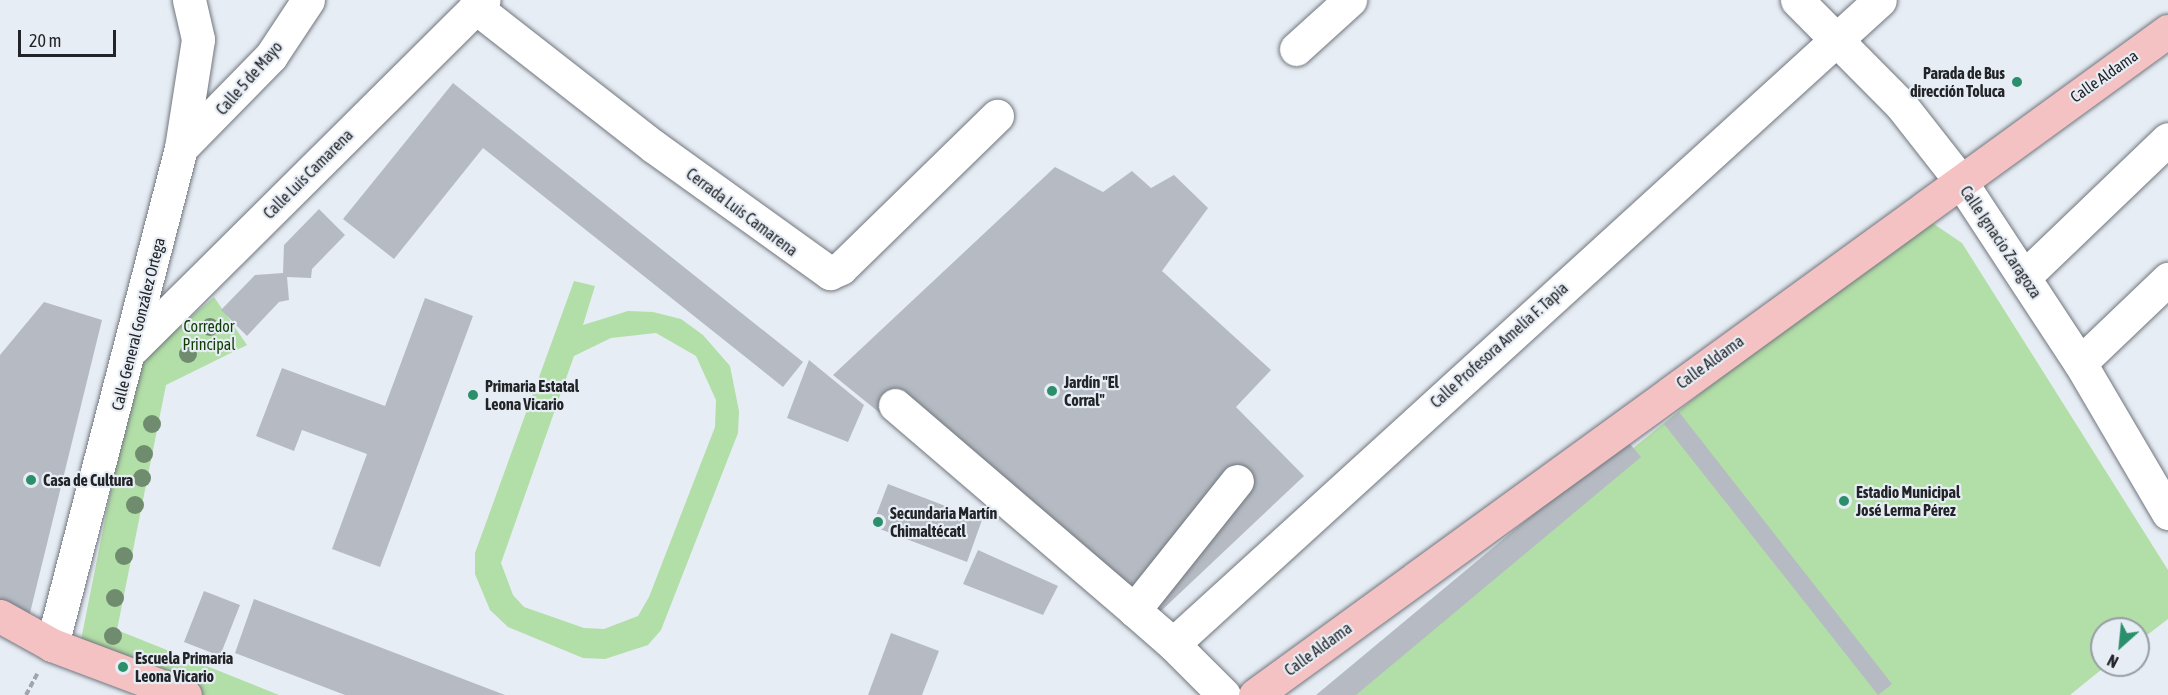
<!DOCTYPE html>
<html>
<head>
<meta charset="utf-8">
<style>
  body { margin:0 }
  #map { position:relative; width:2168px; height:695px; overflow:hidden; background:#e7edf5; font-family:"Asap Condensed",sans-serif }
  div>[style] { position:absolute }
  .green>* { inset:0; background:#b2dea7 }
  .building>* { inset:0; background:#b6bbc3 }
  .path>* { height:4px; margin-top:-2px; transform-origin:0; background:repeating-linear-gradient(90deg,#a2a6ac 0 6px,transparent 0 9px) }
  .roads { filter:drop-shadow(0 0 2px #71767d) drop-shadow(0 0 2px #71767d) }
  .minor>* { height:33px; margin:-16.5px; padding:0 16.5px; transform-origin:16.5px; border-radius:16.5px; background:#fff }
  .major>* { height:33px; margin:-16.5px; padding:0 16.5px; transform-origin:16.5px; border-radius:16.5px; background:#f4c2c3 }
  .trees>* { width:18px; height:18px; margin:-9px; border-radius:50%; background:#708c6e }
  .dots>* { width:16px; height:16px; translate:-50% -50%; box-sizing:border-box; border:3px solid #e7edf5; border-radius:50% }
  span { translate:-50% -50%; white-space:nowrap; text-align:center; line-height:1.15; -webkit-text-stroke:4.5px #e7edf5; paint-order:stroke }
  .poi-label { font-size:16px; color:#222427; font-weight:700 }
  .right { translate:-100% -50%; text-align:right }
  .left { translate:0 -50%; text-align:left }
  .street-label { font-size:16px; color:#222427 }
  .park-label { font-size:16px; color:#0f3c00 }
  .north { position:absolute; left:2090px; top:617px; width:60px; height:60px; box-sizing:border-box; background:#e7edf5; border:2px solid #989da3; border-radius:50%; rotate:207deg; font-size:16px; font-weight:700; line-height:24px; text-align:center; color:#222427 }
  .north::after { content:''; display:block; margin:auto; width:21px; height:27px; background:#2b8f6b; clip-path:polygon(50% 0,100% 100%,50% 72%,0 100%) }
  .scale { position:absolute; left:18px; top:30px; width:98px; height:27px; box-sizing:border-box; border:3px solid #222427; border-top:0; padding-left:8px; font-size:18px; line-height:21px; white-space:nowrap; color:#222427; -webkit-text-stroke:4px #e7edf5; paint-order:stroke }
</style>
</head>
<body>
<div id="map">
  <div class="green">
    <i style="clip-path:polygon(1931px 222px,1962px 243px,2168px 570px,2168px 619px,2138px 642px,2138px 629px,2102px 629px,2102px 665px,2107px 665px,2070px 695px,1330px 695px,1718px 379px)"></i>
    <i style="clip-path:polygon(evenodd,574px 281px,595px 286px,583px 325px,628px 311px,653px 312px,681px 319px,703px 335px,730px 366px,739px 411px,738px 433px,661px 630px,648px 645px,605px 659px,583px 658px,508px 627px,490px 610px,475px 574px,475px 553px,574px 281px,656px 333px,696px 356px,716px 400px,715px 427px,649px 597px,638px 616px,604px 629px,584px 628px,524px 607px,513px 595px,501px 563px,574px 356px,611px 338px,656px 333px)"></i>
    <i style="clip-path:polygon(214px 297px,247px 345px,166px 385px,117px 630px,279px 695px,196px 695px,79px 650px,136px 364px)"></i>
  </div>
  <div class="building">
    <i style="clip-path:polygon(453px 83px,803px 362px,783px 387px,483px 148px,394px 259px,343px 219px)"></i>
    <i style="clip-path:polygon(1055px 167px,1103px 192px,1132px 171px,1151px 188px,1174px 175px,1208px 208px,1162px 271px,1271px 370px,1236px 407px,1304px 476px,1144px 627px,833px 375px)"></i>
    <i style="clip-path:polygon(319px 209px,345px 235px,312px 269px,311px 278px,287px 277px,289px 300px,279px 302px,247px 336px,221px 310px,255px 275px,283px 273px,284px 245px)"></i>
    <i style="clip-path:polygon(425px 298px,473px 316px,380px 567px,332px 549px,367px 454px,302px 430px,294px 451px,256px 436px,282px 368px,385px 406px)"></i>
    <i style="clip-path:polygon(44px 302px,102px 320px,28px 621px,0 605px,0 355px)"></i>
    <i style="clip-path:polygon(809px 360px,864px 405px,848px 442px,787px 418px)"></i>
    <i style="clip-path:polygon(1679px 412px,1892px 684px,1878px 695px,1664px 424px)"></i>
    <i style="clip-path:polygon(1625px 438px,1641px 457px,1356px 695px,1316px 695px)"></i>
    <i style="clip-path:polygon(888px 484px,982px 520px,967px 562px,872px 526px)"></i>
    <i style="clip-path:polygon(978px 550px,1058px 586px,1043px 615px,963px 584px)"></i>
    <i style="clip-path:polygon(204px 591px,240px 605px,220px 656px,184px 642px)"></i>
    <i style="clip-path:polygon(254px 599px,505px 695px,345px 695px,235px 653px)"></i>
    <i style="clip-path:polygon(891px 633px,939px 651px,922px 695px,868px 695px)"></i>
  </div>
  <div class="path">
    <i style="left:26px;top:695px;width:24px;rotate:-62deg"></i>
  </div>
  <div class="roads">
    <div class="minor">
      <i style="left:1797px;top:0;width:148px;rotate:45.3deg"></i>
      <i style="left:1901px;top:105px;width:94px;rotate:51.9deg"></i>
      <i style="left:1959px;top:179px;width:220px;rotate:56.7deg"></i>
      <i style="left:2080px;top:363px;width:174px;rotate:59.6deg"></i>
      <i style="left:475px;top:7px;width:226px;rotate:38deg"></i>
      <i style="left:653px;top:146px;width:218px;rotate:35.7deg"></i>
      <i style="left:830px;top:273px;width:12px;rotate:-24deg"></i>
      <i style="left:841px;top:268px;width:218px;rotate:-44.3deg"></i>
      <i style="left:1296px;top:49px;width:73px;rotate:-42.2deg"></i>
      <i style="left:181px;top:148px;width:129px;rotate:-45.6deg"></i>
      <i style="left:271px;top:56px;width:67px;rotate:-56.5deg"></i>
      <i style="left:2024px;top:277px;width:199px;rotate:-43.8deg"></i>
      <i style="left:133px;top:348px;width:494px;rotate:-44.8deg"></i>
      <i style="left:2080px;top:363px;width:122px;rotate:-43.7deg"></i>
      <i style="left:895px;top:405px;width:315px;rotate:40.6deg"></i>
      <i style="left:1173px;top:644px;width:52px;rotate:-138.9deg"></i>
      <i style="left:1134px;top:610px;width:165px;rotate:-51.4deg"></i>
      <i style="left:52px;top:645px;width:513px;rotate:-75.45deg"></i>
      <i style="left:181px;top:148px;width:110px;rotate:-81.1deg"></i>
      <i style="left:198px;top:39px;width:40px;rotate:-103deg"></i>
      <i style="left:1224px;top:695px;width:72px;rotate:-135deg"></i>
      <i style="left:1173px;top:644px;width:956px;rotate:-42.33deg"></i>
    </div>
    <div class="major">
      <i style="left:0;top:616px;width:60px;rotate:29.1deg"></i>
      <i style="left:52px;top:645px;width:142px;rotate:20.6deg"></i>
      <i style="left:1255px;top:695px;width:1129px;rotate:-36.03deg"></i>
    </div>
  </div>
  <div class="trees">
    <i style="left:210px;top:327px"></i>
    <i style="left:188px;top:354px"></i>
    <i style="left:152px;top:424px"></i>
    <i style="left:144px;top:454px"></i>
    <i style="left:142px;top:478px"></i>
    <i style="left:135px;top:505px"></i>
    <i style="left:124px;top:556px"></i>
    <i style="left:115px;top:598px"></i>
    <i style="left:113px;top:636px"></i>
  </div>
  <div class="dots">
    <i style="left:2017px;top:82px;background:#2b8f6b"></i>
    <i style="left:1052px;top:391px;background:#2b8f6b"></i>
    <i style="left:473px;top:395px;background:#2b8f6b"></i>
    <i style="left:31px;top:480px;background:#2b8f6b"></i>
    <i style="left:1844px;top:501px;background:#2b8f6b"></i>
    <i style="left:878px;top:522px;background:#2b8f6b"></i>
    <i style="left:123px;top:667px;background:#2b8f6b"></i>
  </div>
  <div class="poi-label">
    <span class="right" style="left:2005px;top:82px">Parada de Bus<br>dirección Toluca</span>
    <span class="left" style="left:1064px;top:391px">Jardín "El<br>Corral"</span>
    <span class="left" style="left:485px;top:395px">Primaria Estatal<br>Leona Vicario</span>
    <span class="left" style="left:43px;top:480px">Casa de Cultura</span>
    <span class="left" style="left:1856px;top:501px">Estadio Municipal<br>José Lerma Pérez</span>
    <span class="left" style="left:890px;top:522px">Secundaria Martín<br>Chimaltécatl</span>
    <span class="left" style="left:135px;top:667px">Escuela Primaria<br>Leona Vicario</span>
  </div>
  <div class="street-label">
    <span style="left:2104px;top:76px;rotate:-35deg">Calle Aldama</span>
    <span style="left:249px;top:78px;rotate:-49deg">Calle 5 de Mayo</span>
    <span style="left:308px;top:174px;rotate:-45deg">Calle Luis Camarena</span>
    <span style="left:742px;top:212px;rotate:37deg">Cerrada Luis Camarena</span>
    <span style="left:2001px;top:242px;rotate:56deg">Calle Ignacio Zaragoza</span>
    <span style="left:138px;top:324px;rotate:-76deg">Calle General González Ortega</span>
    <span style="left:1499px;top:345px;rotate:-42deg">Calle Profesora Amelía F. Tapia</span>
    <span style="left:1710px;top:362px;rotate:-36deg">Calle Aldama</span>
    <span style="left:1318px;top:649px;rotate:-36deg">Calle Aldama</span>
  </div>
  <div class="park-label">
    <span style="left:209px;top:335px">Corredor<br>Principal</span>
  </div>
  <div class="north">N</div>
  <div class="scale">20 m</div>
</div>
</body>
</html>
